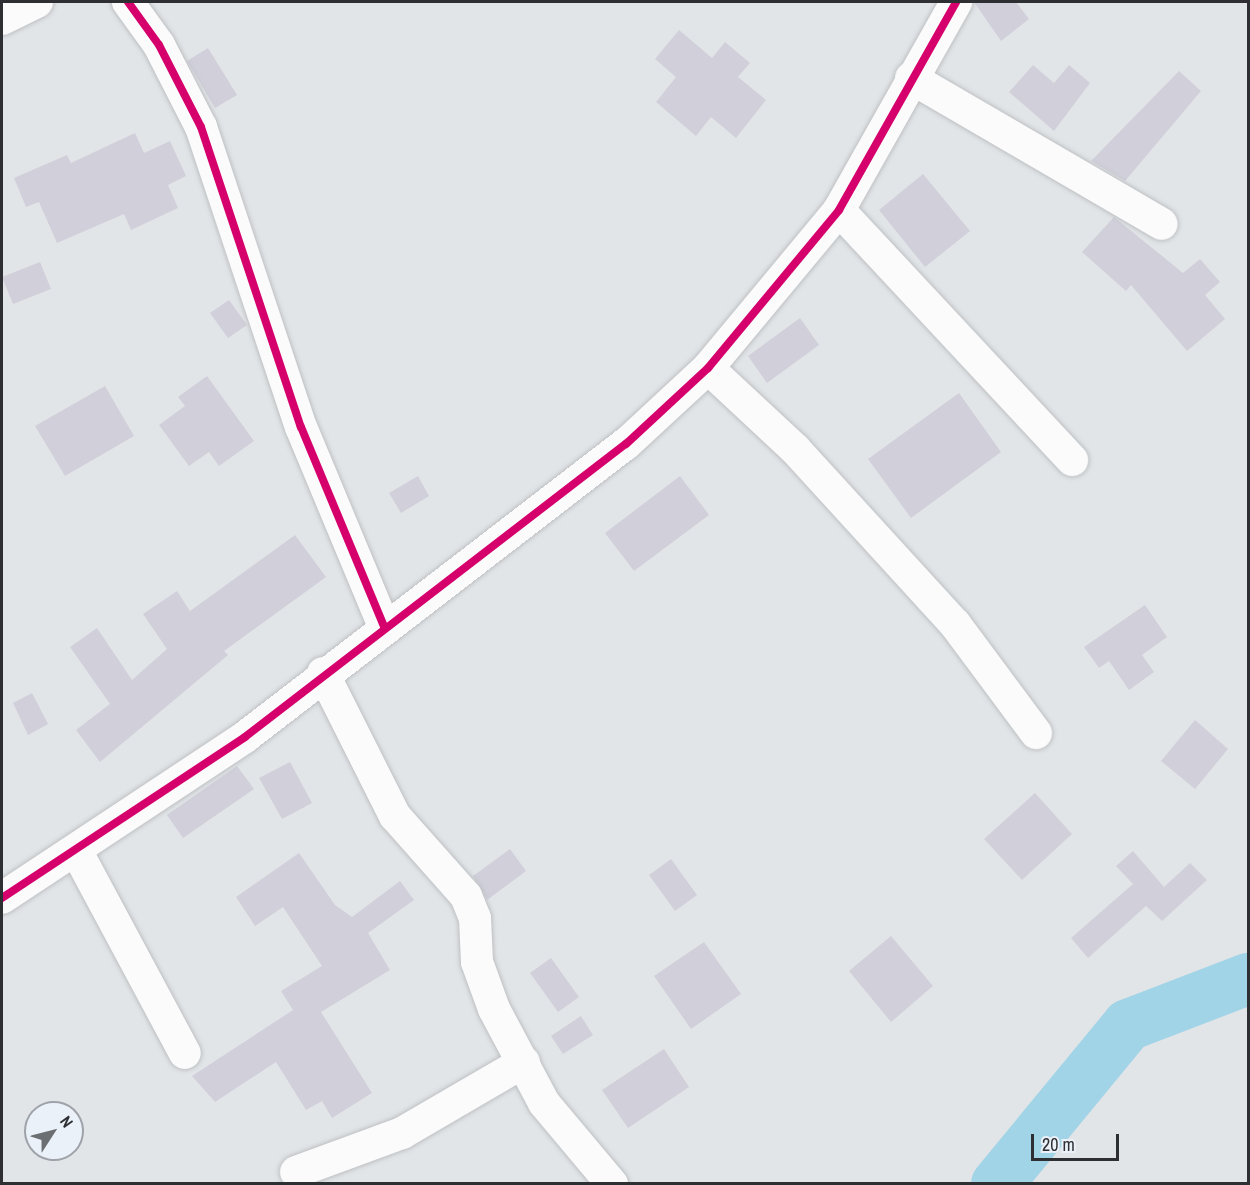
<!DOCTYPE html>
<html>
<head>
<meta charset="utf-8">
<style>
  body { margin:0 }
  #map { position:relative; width:1250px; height:1185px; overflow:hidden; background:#e2e5e8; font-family:"Archivo Narrow",sans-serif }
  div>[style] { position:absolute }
  .river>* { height:52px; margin:-26px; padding:0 26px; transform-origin:26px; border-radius:26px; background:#a2d4e7 }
  .building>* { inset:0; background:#d0cfda }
  .roads { filter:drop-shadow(0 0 2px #bec1c3) drop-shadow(0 0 2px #bec1c3) }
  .street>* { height:32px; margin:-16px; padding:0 16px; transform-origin:16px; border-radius:16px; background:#fbfbfc }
  .cycleway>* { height:8px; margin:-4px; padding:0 4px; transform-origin:4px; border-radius:4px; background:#d6006c }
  span { translate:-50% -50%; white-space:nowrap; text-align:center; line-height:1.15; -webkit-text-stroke:4.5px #ebf1f9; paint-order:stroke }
  .frame { position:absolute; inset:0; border:3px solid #2d2f32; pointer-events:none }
  .north { position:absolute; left:24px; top:1101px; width:60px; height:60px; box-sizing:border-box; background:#ebf1f9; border:2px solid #9fa3a9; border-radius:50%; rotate:54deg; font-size:16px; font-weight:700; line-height:24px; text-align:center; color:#2d2f32 }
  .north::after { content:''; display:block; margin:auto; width:21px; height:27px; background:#6c6f72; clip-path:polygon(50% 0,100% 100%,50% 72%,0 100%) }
  .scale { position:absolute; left:1031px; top:1134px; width:88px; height:27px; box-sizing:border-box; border:3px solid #2d2f32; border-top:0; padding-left:8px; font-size:18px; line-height:21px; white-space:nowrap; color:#2d2f32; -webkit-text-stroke:4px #ebf1f9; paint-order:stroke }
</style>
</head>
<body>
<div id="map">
  <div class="river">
    <i style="left:997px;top:1184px;width:206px;rotate:-50.5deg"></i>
    <i style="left:1128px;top:1025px;width:129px;rotate:-21deg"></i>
  </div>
  <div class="building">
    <i style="clip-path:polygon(974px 2px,1016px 2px,1029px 19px,1001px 41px)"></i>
    <i style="clip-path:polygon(679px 30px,712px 58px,725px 42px,750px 63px,738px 77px,766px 100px,736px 138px,711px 117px,696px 136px,656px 102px,676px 77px,655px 59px)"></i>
    <i style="clip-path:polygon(208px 48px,237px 95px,215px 108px,187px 61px)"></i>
    <i style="clip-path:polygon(1033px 65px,1054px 83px,1069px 65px,1090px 83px,1054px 131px,1009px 92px)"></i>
    <i style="clip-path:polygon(1179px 71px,1201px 91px,1125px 181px,1091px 161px)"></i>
    <i style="clip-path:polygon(135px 133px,144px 153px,170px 141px,186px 176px,168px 185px,178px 208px,131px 230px,124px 214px,57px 243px,39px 202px,26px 207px,14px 178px,67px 155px,71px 163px)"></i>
    <i style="clip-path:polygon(923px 174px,970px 231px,925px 267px,879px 210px)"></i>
    <i style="clip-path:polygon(1114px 217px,1183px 273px,1200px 259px,1220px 282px,1205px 295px,1225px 319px,1187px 351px,1131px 285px,1126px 291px,1082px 252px)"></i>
    <i style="clip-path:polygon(40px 262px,51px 289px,13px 304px,2px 277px)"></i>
    <i style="clip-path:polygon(229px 300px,247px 325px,228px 338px,210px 313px)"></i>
    <i style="clip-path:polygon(800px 318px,819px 345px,767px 383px,748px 356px)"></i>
    <i style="clip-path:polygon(207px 376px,254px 441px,219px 466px,209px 452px,189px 466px,159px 425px,185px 406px,178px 397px)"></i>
    <i style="clip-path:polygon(105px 386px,134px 436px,65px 476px,35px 426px)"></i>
    <i style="clip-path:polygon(959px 393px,1001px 452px,911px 518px,868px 459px)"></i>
    <i style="clip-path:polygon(418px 476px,429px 496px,401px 513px,389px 493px)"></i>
    <i style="clip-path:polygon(680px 476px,709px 515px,634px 571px,605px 533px)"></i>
    <i style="clip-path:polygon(295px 535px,326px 577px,224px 651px,228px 655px,100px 762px,76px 730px,110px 704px,70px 647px,97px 628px,132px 680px,167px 649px,143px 614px,177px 591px,190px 611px)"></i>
    <i style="clip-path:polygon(1145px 605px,1167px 637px,1142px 655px,1154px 672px,1129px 690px,1109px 661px,1099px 668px,1084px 647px)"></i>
    <i style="clip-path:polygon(32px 693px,48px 724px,28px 735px,13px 703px)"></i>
    <i style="clip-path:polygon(1195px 720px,1228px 749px,1195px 789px,1161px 761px)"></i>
    <i style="clip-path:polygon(290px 762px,312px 803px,282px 819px,259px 778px)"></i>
    <i style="clip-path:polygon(237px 766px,254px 789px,183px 838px,167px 815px)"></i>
    <i style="clip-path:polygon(1035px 793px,1072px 834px,1022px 880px,984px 839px)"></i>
    <i style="clip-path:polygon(510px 849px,526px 871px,487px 900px,473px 876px)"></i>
    <i style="clip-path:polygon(1133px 851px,1164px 887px,1190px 863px,1207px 880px,1162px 921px,1146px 906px,1088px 958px,1071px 938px,1133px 884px,1116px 866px)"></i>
    <i style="clip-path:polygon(299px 853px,335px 905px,352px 917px,400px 881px,414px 900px,368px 933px,390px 970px,321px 1012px,372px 1093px,332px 1118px,322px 1101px,306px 1110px,276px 1062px,215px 1102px,192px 1076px,293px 1010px,281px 991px,322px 966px,283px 907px,255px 926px,236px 897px)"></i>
    <i style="clip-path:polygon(671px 859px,697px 895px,675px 911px,649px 875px)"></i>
    <i style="clip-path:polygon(891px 936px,933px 986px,891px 1022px,849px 971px)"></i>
    <i style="clip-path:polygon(704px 942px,741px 994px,691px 1029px,654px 976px)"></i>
    <i style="clip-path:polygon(551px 958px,579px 997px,558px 1012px,530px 973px)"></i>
    <i style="clip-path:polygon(581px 1016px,593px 1035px,563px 1054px,551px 1036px)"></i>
    <i style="clip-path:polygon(664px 1049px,689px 1087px,628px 1128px,602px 1090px)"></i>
  </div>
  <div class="roads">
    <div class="street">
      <i style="left:128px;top:2px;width:53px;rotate:54.2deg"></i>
      <i style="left:159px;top:45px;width:92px;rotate:62.9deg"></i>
      <i style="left:201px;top:127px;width:316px;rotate:71.6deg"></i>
      <i style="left:301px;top:427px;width:216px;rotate:67.4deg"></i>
      <i style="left:2px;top:19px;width:39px;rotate:-26deg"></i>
      <i style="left:911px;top:78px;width:290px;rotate:30.2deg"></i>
      <i style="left:839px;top:210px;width:342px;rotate:47deg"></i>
      <i style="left:708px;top:368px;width:119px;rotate:43deg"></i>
      <i style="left:795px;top:449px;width:237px;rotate:47.6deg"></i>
      <i style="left:955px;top:624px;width:136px;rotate:53.4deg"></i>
      <i style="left:323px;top:673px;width:160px;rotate:63.3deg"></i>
      <i style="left:395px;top:816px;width:107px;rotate:48.4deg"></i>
      <i style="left:466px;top:896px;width:24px;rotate:68deg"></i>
      <i style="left:475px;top:918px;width:44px;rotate:87.4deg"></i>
      <i style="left:477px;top:962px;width:50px;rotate:70.1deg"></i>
      <i style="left:494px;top:1009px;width:106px;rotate:62deg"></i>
      <i style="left:544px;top:1103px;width:106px;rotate:50deg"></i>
      <i style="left:77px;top:852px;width:228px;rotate:61.8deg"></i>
      <i style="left:2px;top:898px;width:291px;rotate:-33.5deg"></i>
      <i style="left:245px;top:737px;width:481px;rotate:-37.6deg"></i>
      <i style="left:626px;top:444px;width:112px;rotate:-42.8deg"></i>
      <i style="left:708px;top:368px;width:205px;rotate:-50.3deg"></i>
      <i style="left:839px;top:210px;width:239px;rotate:-60.6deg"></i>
      <i style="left:296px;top:1172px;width:113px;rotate:-20.2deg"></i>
      <i style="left:402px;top:1133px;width:141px;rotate:-30.2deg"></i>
    </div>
  </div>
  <div class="cycleway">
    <i style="left:128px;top:2px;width:53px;rotate:54.2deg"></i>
    <i style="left:159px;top:45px;width:92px;rotate:62.9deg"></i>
    <i style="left:201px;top:127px;width:316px;rotate:71.6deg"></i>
    <i style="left:301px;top:427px;width:216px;rotate:67.4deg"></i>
    <i style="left:2px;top:898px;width:291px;rotate:-33.5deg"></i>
    <i style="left:245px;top:737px;width:481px;rotate:-37.6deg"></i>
    <i style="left:626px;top:444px;width:112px;rotate:-42.8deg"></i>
    <i style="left:708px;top:368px;width:205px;rotate:-50.3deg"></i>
    <i style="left:839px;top:210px;width:239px;rotate:-60.6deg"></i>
  </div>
  <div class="frame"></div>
  <div class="north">N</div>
  <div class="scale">20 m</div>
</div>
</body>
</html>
